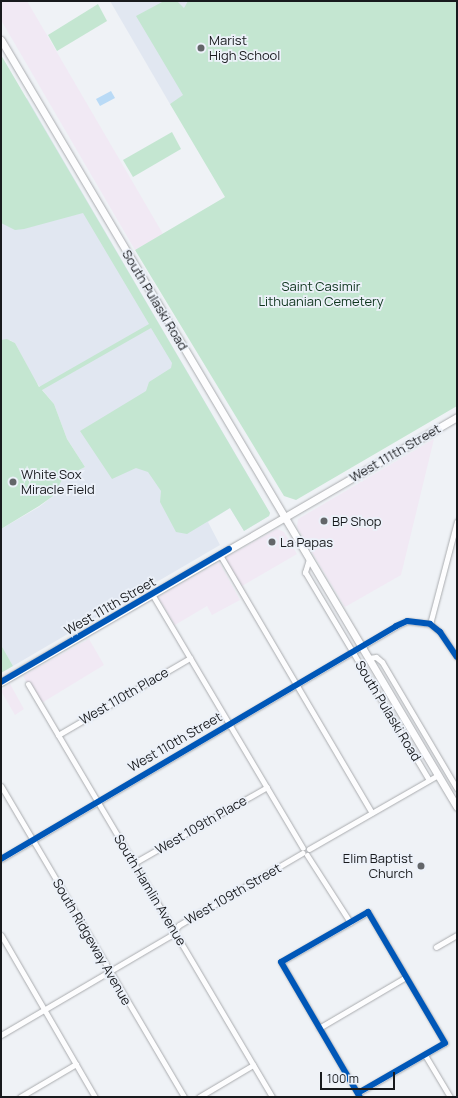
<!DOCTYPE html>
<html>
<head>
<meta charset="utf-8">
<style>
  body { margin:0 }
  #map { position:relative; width:458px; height:1098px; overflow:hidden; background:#eff2f6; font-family:Manrope,sans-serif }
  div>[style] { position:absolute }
  .commercial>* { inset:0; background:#f1e9f4 }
  .built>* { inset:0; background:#e1e7f1 }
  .green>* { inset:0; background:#c4e6d1 }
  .water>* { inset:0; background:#b9daf6 }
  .roads { filter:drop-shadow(0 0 1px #aaacaf) drop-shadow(0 0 1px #aaacaf) }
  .minor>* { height:5px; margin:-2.5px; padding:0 2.5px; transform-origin:2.5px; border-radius:2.5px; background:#fdfdfe }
  .secondary>* { height:7px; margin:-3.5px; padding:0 3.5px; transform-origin:3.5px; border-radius:3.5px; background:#fdfdfe }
  .cycleway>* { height:6px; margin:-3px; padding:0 3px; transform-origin:3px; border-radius:3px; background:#0057b8 }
  .dots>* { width:11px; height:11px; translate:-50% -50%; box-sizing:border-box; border:2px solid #ecf1f9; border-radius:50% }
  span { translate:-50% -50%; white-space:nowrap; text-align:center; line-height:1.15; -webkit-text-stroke:3.5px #ecf1f9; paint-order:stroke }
  .poi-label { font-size:13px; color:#181a1d }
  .left { translate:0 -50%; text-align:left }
  .right { translate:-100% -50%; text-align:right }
  .park-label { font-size:13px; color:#0e341d }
  .street-label { font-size:13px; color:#181a1d }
  .frame { position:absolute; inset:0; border:2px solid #181a1d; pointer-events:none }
  .scale { position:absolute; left:320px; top:1072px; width:75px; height:18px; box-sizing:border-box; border:2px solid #181a1d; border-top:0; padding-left:5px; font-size:12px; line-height:14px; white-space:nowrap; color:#181a1d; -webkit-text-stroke:3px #ecf1f9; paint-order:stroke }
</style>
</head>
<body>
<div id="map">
  <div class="commercial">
    <i style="clip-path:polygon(1px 1px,27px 1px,163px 234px,135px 250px,1px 20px)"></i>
    <i style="clip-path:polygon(434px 439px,401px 575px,345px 607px,297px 527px,298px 519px)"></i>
    <i style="clip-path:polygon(277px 529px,284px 532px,297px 554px,242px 586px,225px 558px)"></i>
    <i style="clip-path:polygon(219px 562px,240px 600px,212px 615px,207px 606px,175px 625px,158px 597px)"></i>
    <i style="clip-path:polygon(89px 639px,104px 665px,40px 704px,23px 676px)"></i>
    <i style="clip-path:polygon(10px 684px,24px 709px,15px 715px,1px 691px)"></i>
  </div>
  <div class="built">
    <i style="clip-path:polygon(110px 1px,345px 1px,170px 104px)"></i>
    <i style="clip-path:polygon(27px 98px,270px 513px,269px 516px,244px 531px,230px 508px,208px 522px,220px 545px,13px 666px,1px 645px,1px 529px,39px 507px,53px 496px,63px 478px,85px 467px,67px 439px,54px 404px,35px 381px,15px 343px,10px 340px,1px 340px,1px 113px)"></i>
  </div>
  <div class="green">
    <i style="clip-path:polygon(164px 1px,177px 1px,184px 8px,188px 1px,457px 1px,457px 406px,296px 500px,284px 496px,135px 250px,225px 197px,170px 104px,183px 95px,136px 16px)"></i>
    <i style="clip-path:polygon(98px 4px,107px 21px,57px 51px,48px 35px)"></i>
    <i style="clip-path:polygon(1px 55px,270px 513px,269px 516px,244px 531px,230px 508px,187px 534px,176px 532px,160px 502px,161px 491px,148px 472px,136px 468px,112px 479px,80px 431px,146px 391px,149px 382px,171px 368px,172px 363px,151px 328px,42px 390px,54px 404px,67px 439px,85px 467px,63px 478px,53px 496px,39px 506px,1px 529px,1px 340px,7px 339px,15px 343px,39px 387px,149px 324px,83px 213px,24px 229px,15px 230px,1px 223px)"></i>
    <i style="clip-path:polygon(172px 132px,181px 149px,133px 177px,123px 160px)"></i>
    <i style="clip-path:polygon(1px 645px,13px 666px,1px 673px)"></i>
  </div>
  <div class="water">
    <i style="clip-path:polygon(111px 91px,115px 98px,100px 106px,96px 99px)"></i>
  </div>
  <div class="roads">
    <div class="minor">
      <i style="left:220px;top:555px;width:299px;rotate:59.5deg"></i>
      <i style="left:309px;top:559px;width:14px;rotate:107deg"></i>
      <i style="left:305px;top:572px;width:242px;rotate:59.2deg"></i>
      <i style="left:152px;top:594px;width:295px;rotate:59.3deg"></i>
      <i style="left:430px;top:624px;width:106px;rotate:-75.3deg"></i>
      <i style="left:368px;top:658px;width:8px;rotate:-7deg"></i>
      <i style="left:376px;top:657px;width:8px;rotate:40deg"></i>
      <i style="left:382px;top:662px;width:147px;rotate:59.4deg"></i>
      <i style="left:28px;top:684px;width:480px;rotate:59.4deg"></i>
      <i style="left:58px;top:735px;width:153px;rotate:-30.3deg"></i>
      <i style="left:1px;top:786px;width:361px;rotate:59.5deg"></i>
      <i style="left:309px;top:849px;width:149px;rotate:-29.8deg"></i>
      <i style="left:307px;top:855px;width:80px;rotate:57.3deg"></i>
      <i style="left:1px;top:859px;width:459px;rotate:-30.5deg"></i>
      <i style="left:396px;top:626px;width:12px;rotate:-24deg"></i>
      <i style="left:407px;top:621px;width:23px;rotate:7deg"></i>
      <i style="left:430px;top:624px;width:13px;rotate:39deg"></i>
      <i style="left:440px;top:632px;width:30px;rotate:56deg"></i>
      <i style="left:134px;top:863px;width:153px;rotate:-29.7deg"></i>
      <i style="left:1px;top:935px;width:187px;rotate:59.9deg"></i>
      <i style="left:436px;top:947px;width:24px;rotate:-30deg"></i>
      <i style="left:319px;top:1028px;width:101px;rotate:-30.4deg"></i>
      <i style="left:1px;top:1035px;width:196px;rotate:-30.4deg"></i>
      <i style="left:170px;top:936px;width:14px;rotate:-51deg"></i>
      <i style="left:179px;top:925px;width:143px;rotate:-30.3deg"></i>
      <i style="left:425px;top:1055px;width:49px;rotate:59.2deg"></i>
      <i style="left:358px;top:1093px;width:100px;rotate:-29.9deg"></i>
      <i style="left:445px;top:1043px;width:152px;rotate:-120.4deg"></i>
      <i style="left:368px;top:912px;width:100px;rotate:150.1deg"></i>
      <i style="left:281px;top:962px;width:156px;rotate:59.7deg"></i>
      <i style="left:20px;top:1097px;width:65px;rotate:-30.5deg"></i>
      <i style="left:199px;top:1097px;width:63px;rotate:-30.7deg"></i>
    </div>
    <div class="secondary">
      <i style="left:1px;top:40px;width:892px;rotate:59.27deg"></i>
      <i style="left:1px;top:682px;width:527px;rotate:-30.16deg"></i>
    </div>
  </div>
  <div class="cycleway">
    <i style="left:1px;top:682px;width:264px;rotate:-30.3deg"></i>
    <i style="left:1px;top:859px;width:459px;rotate:-30.5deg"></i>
    <i style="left:396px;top:626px;width:12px;rotate:-24deg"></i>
    <i style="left:407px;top:621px;width:23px;rotate:7deg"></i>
    <i style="left:430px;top:624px;width:13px;rotate:39deg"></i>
    <i style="left:440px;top:632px;width:30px;rotate:56deg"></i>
    <i style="left:358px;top:1093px;width:100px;rotate:-29.9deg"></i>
    <i style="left:445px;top:1043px;width:152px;rotate:-120.4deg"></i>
    <i style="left:368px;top:912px;width:100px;rotate:150.1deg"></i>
    <i style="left:281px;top:962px;width:156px;rotate:59.7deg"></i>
  </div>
  <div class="dots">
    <i style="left:201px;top:48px;background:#636669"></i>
    <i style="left:13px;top:482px;background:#636669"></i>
    <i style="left:324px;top:521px;background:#636669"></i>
    <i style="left:272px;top:542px;background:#636669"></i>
    <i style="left:421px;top:866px;background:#636669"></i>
  </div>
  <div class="poi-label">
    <span class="left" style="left:209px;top:48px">Marist<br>High School</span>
    <span class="left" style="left:21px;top:482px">White Sox<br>Miracle Field</span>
    <span class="left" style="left:332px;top:521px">BP Shop</span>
    <span class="left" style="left:280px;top:542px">La Papas</span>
    <span class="right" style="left:413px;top:866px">Elim Baptist<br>Church</span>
  </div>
  <div class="park-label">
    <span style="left:321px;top:294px">Saint Casimir<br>Lithuanian Cemetery</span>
  </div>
  <div class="street-label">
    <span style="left:155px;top:300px;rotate:59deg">South Pulaski Road</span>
    <span style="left:395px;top:453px;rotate:-30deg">West 111th Street</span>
    <span style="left:110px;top:606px;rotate:-30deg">West 111th Street</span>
    <span style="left:124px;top:696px;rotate:-30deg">West 110th Place</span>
    <span style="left:388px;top:711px;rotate:59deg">South Pulaski Road</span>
    <span style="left:175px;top:742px;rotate:-30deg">West 110th Street</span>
    <span style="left:201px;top:825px;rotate:-30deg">West 109th Place</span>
    <span style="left:150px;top:890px;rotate:59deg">South Hamlin Avenue</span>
    <span style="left:233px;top:894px;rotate:-30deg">West 109th Street</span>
    <span style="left:92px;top:942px;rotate:60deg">South Ridgeway Avenue</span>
  </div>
  <div class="frame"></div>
  <div class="scale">100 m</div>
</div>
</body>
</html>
